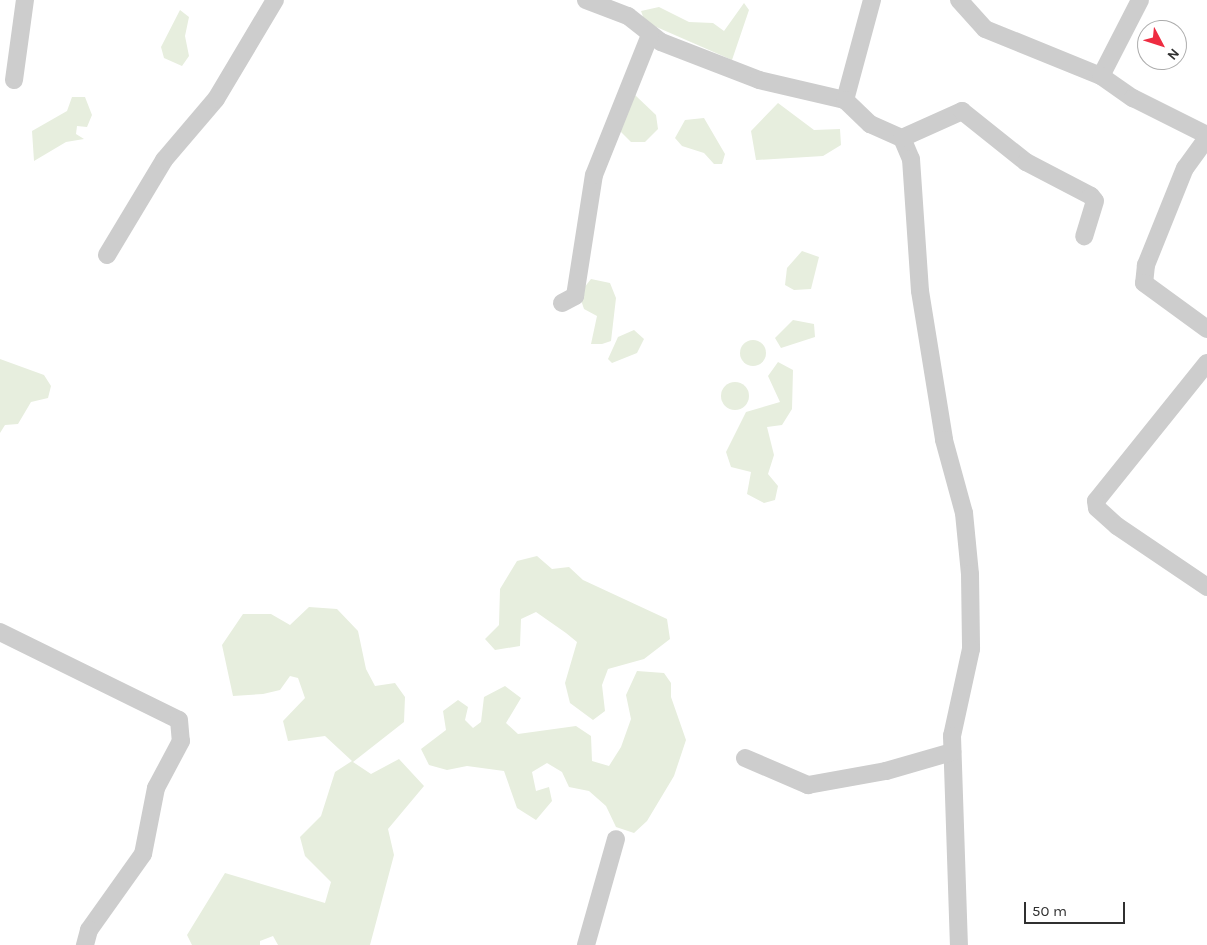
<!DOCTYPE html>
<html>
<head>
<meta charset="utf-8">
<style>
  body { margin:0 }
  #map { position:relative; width:1207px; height:945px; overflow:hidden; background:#fff; font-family:Karla,sans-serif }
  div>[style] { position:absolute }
  .green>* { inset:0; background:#e7eede }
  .round { border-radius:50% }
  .minor>* { height:18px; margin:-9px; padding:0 9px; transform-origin:9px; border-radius:9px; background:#cdcdcd }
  span { translate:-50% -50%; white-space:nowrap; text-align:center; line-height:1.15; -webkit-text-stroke:5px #fff; paint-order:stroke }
  .north { position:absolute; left:1137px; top:20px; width:50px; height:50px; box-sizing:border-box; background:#fff; border:1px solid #acacac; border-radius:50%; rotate:130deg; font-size:14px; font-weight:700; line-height:20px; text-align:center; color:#303030 }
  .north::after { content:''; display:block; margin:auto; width:18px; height:22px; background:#ee2c41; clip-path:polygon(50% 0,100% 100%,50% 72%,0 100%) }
  .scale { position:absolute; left:1024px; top:902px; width:101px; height:22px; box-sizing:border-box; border:2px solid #303030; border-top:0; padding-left:6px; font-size:15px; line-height:18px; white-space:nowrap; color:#303030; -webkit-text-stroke:4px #fff; paint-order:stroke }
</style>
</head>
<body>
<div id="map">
  <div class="green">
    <i style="clip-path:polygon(744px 3px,749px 10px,732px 60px,645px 22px,641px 11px,659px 7px,689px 22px,713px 23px,724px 31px)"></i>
    <i style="clip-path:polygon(180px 10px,189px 17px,185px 36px,189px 56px,182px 66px,164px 58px,161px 47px)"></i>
    <i style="clip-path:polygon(635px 95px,656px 115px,658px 129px,645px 142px,631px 142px,620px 131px)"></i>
    <i style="clip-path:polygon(72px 97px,85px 97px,92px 115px,87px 127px,77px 126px,76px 134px,84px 139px,66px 142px,34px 161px,32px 131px,67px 111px)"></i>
    <i style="clip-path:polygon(778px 103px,814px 130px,840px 129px,841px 145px,823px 156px,756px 160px,751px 131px)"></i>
    <i style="clip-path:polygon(704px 118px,725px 154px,722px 164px,714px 164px,704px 153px,682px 146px,675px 138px,685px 120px)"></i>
    <i style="clip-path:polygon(802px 251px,819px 257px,811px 289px,794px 290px,785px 285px,787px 268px)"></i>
    <i style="clip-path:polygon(591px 279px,610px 283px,616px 298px,611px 341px,602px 344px,591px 344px,597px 316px,584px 309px,579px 294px)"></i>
    <i style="clip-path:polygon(793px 320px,814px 324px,815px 337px,781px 348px,775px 338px)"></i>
    <i style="clip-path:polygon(634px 330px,644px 339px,637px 353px,612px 363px,608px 359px,618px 337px)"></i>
    <i class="round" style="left:740px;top:340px;width:26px;height:26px"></i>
    <i style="clip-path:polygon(0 359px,44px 375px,51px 386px,48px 398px,31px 402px,18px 424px,5px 425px,0 433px)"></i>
    <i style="clip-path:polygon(778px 362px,793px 370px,792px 409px,782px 425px,767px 427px,774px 455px,768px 474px,778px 486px,775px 500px,764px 503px,747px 494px,751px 472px,731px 467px,726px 452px,746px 412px,780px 402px,768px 376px)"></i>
    <i class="round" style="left:721px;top:382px;width:28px;height:28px"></i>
    <i style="clip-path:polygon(537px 556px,552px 569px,569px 567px,583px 580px,667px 619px,670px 639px,644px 659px,608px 669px,602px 685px,605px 711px,593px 720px,570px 703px,565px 683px,577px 642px,566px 633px,536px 612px,521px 619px,520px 646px,495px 650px,485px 639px,499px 625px,500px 589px,517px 561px)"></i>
    <i style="clip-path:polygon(309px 607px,337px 609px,358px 631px,366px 669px,375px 686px,395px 683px,405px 697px,404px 722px,353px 762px,371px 774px,399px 759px,424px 786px,388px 829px,394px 855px,370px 945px,278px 945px,273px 936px,260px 941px,260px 945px,192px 945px,187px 935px,225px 873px,325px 903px,331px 882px,305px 856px,300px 837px,321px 816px,335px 772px,352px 761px,325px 736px,288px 741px,283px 721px,305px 698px,298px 678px,290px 676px,280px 690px,263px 694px,233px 696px,222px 645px,243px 614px,271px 614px,290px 625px)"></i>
    <i style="clip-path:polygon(637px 671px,664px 673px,671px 683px,671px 697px,686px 740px,674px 776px,647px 821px,634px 833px,616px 827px,606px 806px,589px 791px,569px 787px,562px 772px,547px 763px,532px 772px,536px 791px,549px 787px,552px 801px,536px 820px,517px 808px,504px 771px,467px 766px,447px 770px,429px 765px,421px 749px,446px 730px,443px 711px,458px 700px,468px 707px,465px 720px,473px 728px,481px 722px,484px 697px,505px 686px,521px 698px,506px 723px,518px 734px,576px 726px,591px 736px,592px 761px,609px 766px,621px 747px,631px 719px,626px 695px)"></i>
  </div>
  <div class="minor">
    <i style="left:586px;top:0;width:45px;rotate:20.9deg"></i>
    <i style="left:628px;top:16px;width:42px;rotate:38.2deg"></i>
    <i style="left:661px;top:42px;width:105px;rotate:21.2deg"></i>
    <i style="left:759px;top:80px;width:88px;rotate:13.1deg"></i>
    <i style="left:872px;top:0;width:104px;rotate:105.1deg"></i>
    <i style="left:845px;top:100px;width:35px;rotate:44deg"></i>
    <i style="left:870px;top:124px;width:35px;rotate:24deg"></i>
    <i style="left:902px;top:138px;width:23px;rotate:67deg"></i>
    <i style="left:911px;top:159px;width:132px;rotate:86.1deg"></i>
    <i style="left:920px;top:291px;width:151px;rotate:80.8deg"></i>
    <i style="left:944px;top:440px;width:76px;rotate:74.7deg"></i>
    <i style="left:964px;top:513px;width:61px;rotate:84.4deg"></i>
    <i style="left:970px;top:574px;width:75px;rotate:89.2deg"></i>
    <i style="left:971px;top:649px;width:89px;rotate:102.3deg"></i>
    <i style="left:952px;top:736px;width:209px;rotate:88.1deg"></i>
    <i style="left:959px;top:0;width:39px;rotate:48deg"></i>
    <i style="left:985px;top:29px;width:125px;rotate:22.1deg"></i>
    <i style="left:1101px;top:76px;width:85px;rotate:-62.8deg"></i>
    <i style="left:1101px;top:76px;width:39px;rotate:35deg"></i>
    <i style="left:1133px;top:98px;width:83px;rotate:26.6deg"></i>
    <i style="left:14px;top:80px;width:81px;rotate:-82.2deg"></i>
    <i style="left:902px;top:138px;width:66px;rotate:-24.2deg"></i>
    <i style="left:962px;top:111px;width:82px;rotate:38.6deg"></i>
    <i style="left:1026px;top:162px;width:73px;rotate:27.6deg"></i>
    <i style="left:1091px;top:196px;width:6px;rotate:51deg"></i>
    <i style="left:1095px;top:201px;width:37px;rotate:107deg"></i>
    <i style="left:1207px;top:138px;width:37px;rotate:126deg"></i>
    <i style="left:1185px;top:168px;width:105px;rotate:111.9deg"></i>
    <i style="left:1146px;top:265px;width:18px;rotate:96deg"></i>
    <i style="left:1144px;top:283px;width:78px;rotate:36.1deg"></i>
    <i style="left:107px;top:255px;width:111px;rotate:-59deg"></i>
    <i style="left:164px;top:160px;width:80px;rotate:-49.6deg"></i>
    <i style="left:216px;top:99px;width:115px;rotate:-59.2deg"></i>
    <i style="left:562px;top:303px;width:15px;rotate:-28deg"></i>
    <i style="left:575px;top:296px;width:122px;rotate:-81.1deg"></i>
    <i style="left:594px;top:175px;width:151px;rotate:-68.2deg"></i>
    <i style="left:1207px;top:363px;width:177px;rotate:128.8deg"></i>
    <i style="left:1096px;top:501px;width:7px;rotate:82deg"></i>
    <i style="left:1097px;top:508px;width:27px;rotate:42deg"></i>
    <i style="left:1117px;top:526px;width:109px;rotate:34.1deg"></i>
    <i style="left:0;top:632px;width:199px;rotate:26.2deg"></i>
    <i style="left:179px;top:720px;width:21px;rotate:85deg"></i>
    <i style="left:181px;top:741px;width:53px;rotate:118deg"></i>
    <i style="left:156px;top:788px;width:67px;rotate:101.1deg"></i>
    <i style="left:143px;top:854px;width:93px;rotate:125.4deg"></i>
    <i style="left:89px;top:930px;width:16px;rotate:105deg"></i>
    <i style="left:745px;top:758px;width:69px;rotate:23.2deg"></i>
    <i style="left:808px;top:785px;width:79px;rotate:-10.2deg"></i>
    <i style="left:886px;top:771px;width:69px;rotate:-16.1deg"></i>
    <i style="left:586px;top:945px;width:110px;rotate:-74.2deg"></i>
  </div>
  <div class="north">N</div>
  <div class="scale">50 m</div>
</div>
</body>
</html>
